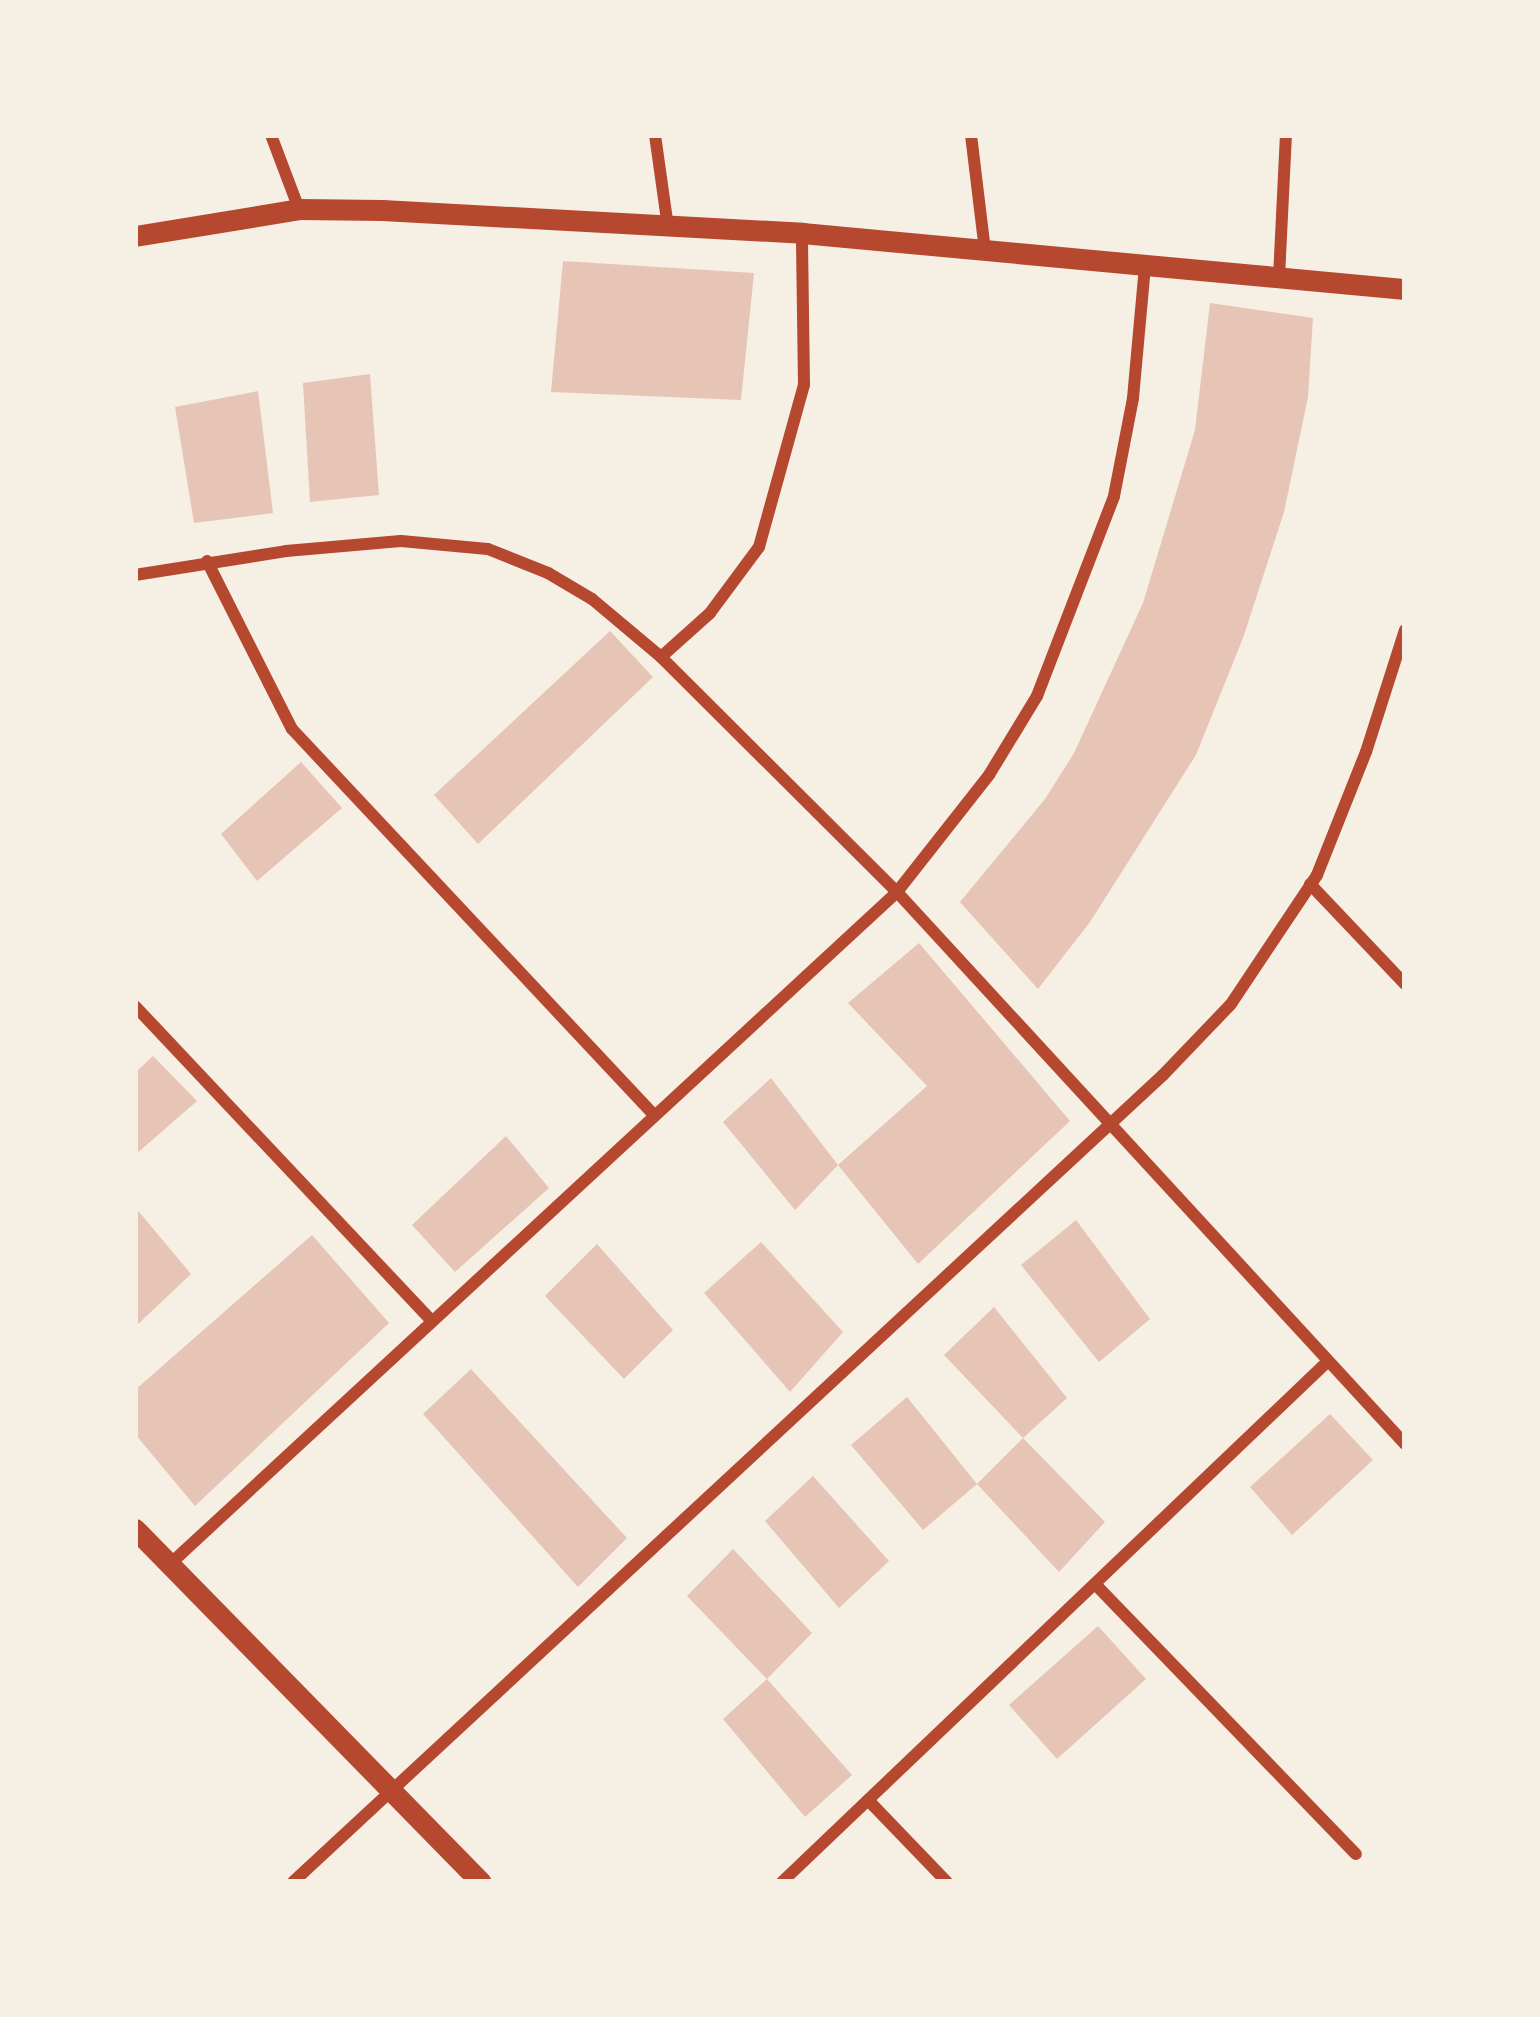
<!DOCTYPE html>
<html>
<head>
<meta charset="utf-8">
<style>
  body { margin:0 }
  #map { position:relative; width:1540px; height:2017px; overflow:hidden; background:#f6efe4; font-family:Poppins,sans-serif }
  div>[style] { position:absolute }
  .building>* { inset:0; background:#e6c5b7 }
  .minor>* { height:12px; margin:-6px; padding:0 6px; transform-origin:6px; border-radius:6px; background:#b5482f }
  .tertiary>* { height:21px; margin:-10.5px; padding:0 10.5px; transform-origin:10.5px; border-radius:10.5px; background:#b5482f }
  span { translate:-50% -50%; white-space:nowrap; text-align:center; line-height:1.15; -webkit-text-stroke:12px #f6efe4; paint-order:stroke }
  .frame { position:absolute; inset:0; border:138px solid #f6efe4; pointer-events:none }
</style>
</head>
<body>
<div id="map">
  <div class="building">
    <i style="clip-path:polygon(563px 261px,754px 273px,741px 400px,551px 392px)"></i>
    <i style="clip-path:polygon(1210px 303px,1313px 318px,1308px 397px,1284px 512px,1243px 638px,1196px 755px,1090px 922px,1038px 989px,960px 902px,1045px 799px,1074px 753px,1143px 603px,1195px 430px)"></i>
    <i style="clip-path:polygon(370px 374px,379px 495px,310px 502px,303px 383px)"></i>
    <i style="clip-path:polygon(258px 391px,273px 513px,194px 523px,175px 407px)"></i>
    <i style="clip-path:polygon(610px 631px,653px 677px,478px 844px,434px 795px)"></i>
    <i style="clip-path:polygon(301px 762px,342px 808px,257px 881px,221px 834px)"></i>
    <i style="clip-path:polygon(919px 943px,1070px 1121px,918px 1264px,838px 1165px,795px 1210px,723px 1122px,771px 1078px,838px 1165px,927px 1086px,848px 1003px)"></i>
    <i style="clip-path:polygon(153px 1056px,197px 1101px,135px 1155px,135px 1073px)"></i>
    <i style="clip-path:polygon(506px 1136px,549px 1188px,455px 1272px,412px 1225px)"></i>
    <i style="clip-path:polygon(135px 1207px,191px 1274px,135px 1327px)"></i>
    <i style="clip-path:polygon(1076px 1220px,1150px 1319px,1099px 1362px,1021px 1265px)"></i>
    <i style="clip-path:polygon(312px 1235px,389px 1323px,195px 1506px,135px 1434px,135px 1390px)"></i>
    <i style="clip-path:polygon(761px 1242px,843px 1332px,790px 1392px,704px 1293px)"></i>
    <i style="clip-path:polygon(597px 1244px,673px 1330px,624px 1379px,545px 1296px)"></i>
    <i style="clip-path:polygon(994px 1307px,1067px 1398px,1023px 1438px,1105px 1522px,1059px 1572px,977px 1484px,923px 1530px,851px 1445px,907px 1397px,977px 1484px,1023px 1438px,944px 1355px)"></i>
    <i style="clip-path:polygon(471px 1369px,627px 1538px,578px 1587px,423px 1414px)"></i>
    <i style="clip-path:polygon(1330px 1414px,1373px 1460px,1292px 1535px,1250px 1487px)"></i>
    <i style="clip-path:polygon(813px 1476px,889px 1561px,839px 1608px,765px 1521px)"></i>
    <i style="clip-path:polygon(733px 1549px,812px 1633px,767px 1679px,852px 1775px,805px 1817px,723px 1719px,767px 1679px,687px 1596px)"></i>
    <i style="clip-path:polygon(1098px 1626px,1146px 1679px,1057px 1759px,1009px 1705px)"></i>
  </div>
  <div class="minor">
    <i style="left:271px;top:135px;width:79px;rotate:69.3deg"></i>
    <i style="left:655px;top:135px;width:93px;rotate:82deg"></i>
    <i style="left:971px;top:135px;width:117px;rotate:83.1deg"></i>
    <i style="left:1279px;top:277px;width:142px;rotate:-87.2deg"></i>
    <i style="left:207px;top:561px;width:188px;rotate:63.2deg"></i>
    <i style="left:292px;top:729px;width:528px;rotate:46.84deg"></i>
    <i style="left:135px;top:575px;width:153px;rotate:-9deg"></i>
    <i style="left:286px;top:551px;width:115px;rotate:-5deg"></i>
    <i style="left:401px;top:541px;width:87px;rotate:5.3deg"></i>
    <i style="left:488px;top:549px;width:65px;rotate:21.8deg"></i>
    <i style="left:548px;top:573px;width:51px;rotate:30.6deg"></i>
    <i style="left:592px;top:599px;width:90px;rotate:40deg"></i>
    <i style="left:661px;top:657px;width:333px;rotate:44.9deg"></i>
    <i style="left:897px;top:892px;width:750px;rotate:47.38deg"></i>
    <i style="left:661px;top:657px;width:66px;rotate:-41.9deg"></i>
    <i style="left:710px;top:613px;width:82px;rotate:-53.4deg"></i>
    <i style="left:759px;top:547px;width:168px;rotate:-74.5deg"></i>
    <i style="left:804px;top:385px;width:152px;rotate:-90.8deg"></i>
    <i style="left:1310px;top:884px;width:138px;rotate:46.5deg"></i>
    <i style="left:135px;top:1006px;width:433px;rotate:46.7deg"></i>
    <i style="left:169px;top:1565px;width:991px;rotate:-42.75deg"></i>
    <i style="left:897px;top:892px;width:149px;rotate:-51.8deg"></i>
    <i style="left:989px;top:775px;width:92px;rotate:-58.7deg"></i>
    <i style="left:1037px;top:696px;width:214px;rotate:-68.9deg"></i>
    <i style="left:1114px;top:496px;width:100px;rotate:-79deg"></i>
    <i style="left:1133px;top:398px;width:134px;rotate:-84.8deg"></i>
    <i style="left:1096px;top:1585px;width:374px;rotate:46deg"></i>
    <i style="left:868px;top:1800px;width:114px;rotate:46.1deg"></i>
    <i style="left:293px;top:1882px;width:1187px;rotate:-42.85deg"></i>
    <i style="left:1163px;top:1075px;width:98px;rotate:-46.2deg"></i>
    <i style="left:1231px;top:1004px;width:155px;rotate:-56.3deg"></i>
    <i style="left:1317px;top:875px;width:132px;rotate:-68.3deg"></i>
    <i style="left:1366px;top:752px;width:128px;rotate:-72.3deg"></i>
    <i style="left:782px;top:1882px;width:752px;rotate:-43.65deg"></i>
  </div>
  <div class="tertiary">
    <i style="left:135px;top:236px;width:166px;rotate:-9.3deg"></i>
    <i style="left:299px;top:209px;width:83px;rotate:0.7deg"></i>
    <i style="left:382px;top:210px;width:421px;rotate:3.1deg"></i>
    <i style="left:802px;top:233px;width:606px;rotate:5.31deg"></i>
    <i style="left:135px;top:1529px;width:494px;rotate:45.6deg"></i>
  </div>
  <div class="frame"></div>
</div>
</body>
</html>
